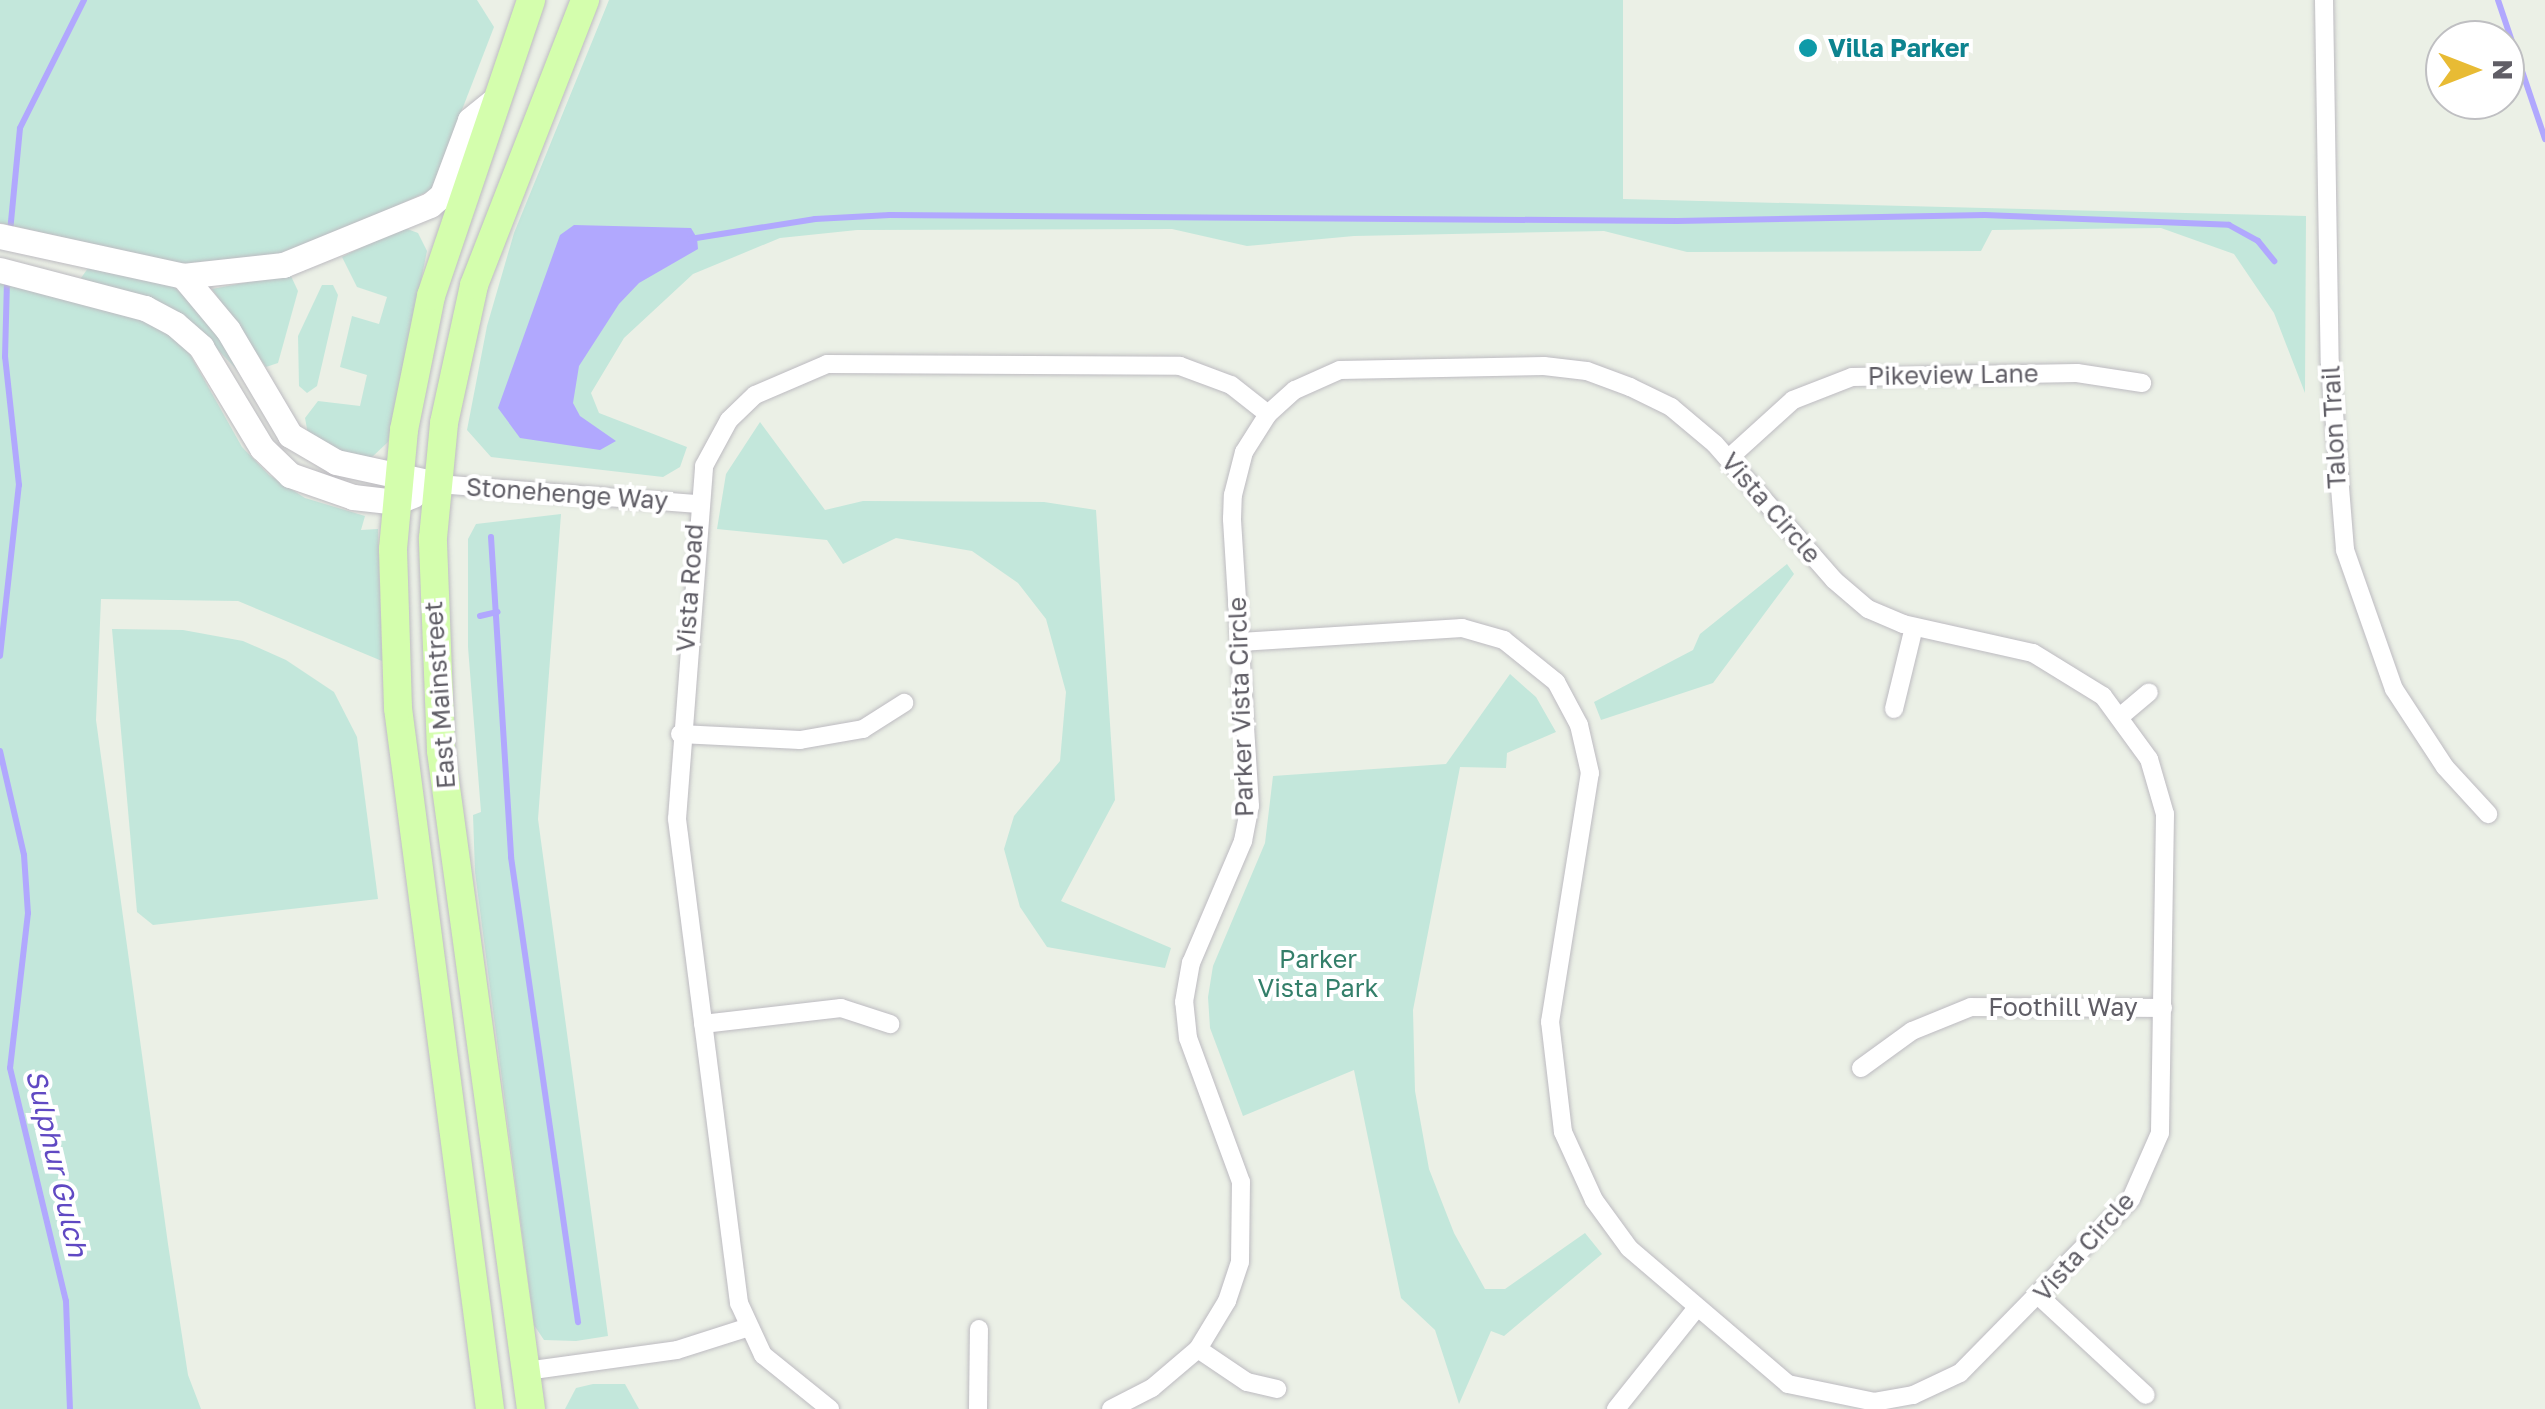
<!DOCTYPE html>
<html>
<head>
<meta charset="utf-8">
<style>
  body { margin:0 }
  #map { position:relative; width:2545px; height:1409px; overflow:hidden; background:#ebf0e6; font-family:"Golos Text",sans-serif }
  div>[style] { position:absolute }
  .green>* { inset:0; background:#c3e7db }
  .water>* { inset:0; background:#b1a8fe }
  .stream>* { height:6px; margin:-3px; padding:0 3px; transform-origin:3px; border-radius:3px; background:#b1a8fe }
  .roads { filter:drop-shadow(0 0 2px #bdbbc1) drop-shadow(0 0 2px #bdbbc1) }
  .street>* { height:18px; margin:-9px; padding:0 9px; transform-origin:9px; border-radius:9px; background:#fff }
  .secondary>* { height:25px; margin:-12.5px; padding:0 12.5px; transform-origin:12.5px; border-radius:12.5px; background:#fff }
  .primary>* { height:28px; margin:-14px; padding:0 14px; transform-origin:14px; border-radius:14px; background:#d4fead }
  .dots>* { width:28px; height:28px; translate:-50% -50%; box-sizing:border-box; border:5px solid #fff; border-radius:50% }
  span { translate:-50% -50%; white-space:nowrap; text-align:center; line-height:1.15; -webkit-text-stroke:8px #fff; paint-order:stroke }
  .culture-label { font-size:25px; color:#0d838f; font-weight:700 }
  .left { translate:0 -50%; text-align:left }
  .street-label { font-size:25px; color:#605e66 }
  .park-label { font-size:25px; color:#347f6a }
  .water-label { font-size:28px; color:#6049c3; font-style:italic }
  .north { position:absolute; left:2425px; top:20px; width:100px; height:100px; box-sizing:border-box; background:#fff; border:2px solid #bfbfc2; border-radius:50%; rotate:90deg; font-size:28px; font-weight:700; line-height:40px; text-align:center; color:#605e66 }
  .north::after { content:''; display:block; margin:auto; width:35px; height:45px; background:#e8bb34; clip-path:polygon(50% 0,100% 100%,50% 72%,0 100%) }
</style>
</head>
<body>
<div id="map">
  <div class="green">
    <i style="clip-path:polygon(0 0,477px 0,494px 27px,431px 190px,297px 252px,180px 264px,0 223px)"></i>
    <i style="clip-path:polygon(609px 0,1623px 0,1623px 199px,2306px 216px,2305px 393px,2274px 313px,2234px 254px,2161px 228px,1992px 230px,1981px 251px,1687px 252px,1604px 231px,1354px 236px,1247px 246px,1172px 229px,857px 230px,780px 238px,693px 274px,624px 338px,591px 393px,599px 413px,687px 447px,680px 467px,663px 477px,491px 457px,467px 430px,487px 326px,514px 233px)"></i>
    <i style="clip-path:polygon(402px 227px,418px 233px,427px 251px,388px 442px,372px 457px,350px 457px,308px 434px,305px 418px,318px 401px,360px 406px,367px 375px,340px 367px,352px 316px,379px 324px,387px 297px,357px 287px,342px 257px)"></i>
    <i style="clip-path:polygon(91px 264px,173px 286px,206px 315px,241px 374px,199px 330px,81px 278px)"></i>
    <i style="clip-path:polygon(290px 274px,298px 291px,278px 363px,266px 367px,212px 289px)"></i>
    <i style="clip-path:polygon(0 279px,153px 321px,188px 351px,242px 447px,269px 475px,305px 498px,365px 516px,361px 530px,378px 529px,382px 661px,238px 601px,101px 599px,96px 720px,168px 1244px,188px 1375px,201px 1409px,0 1409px)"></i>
    <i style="clip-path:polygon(322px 285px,333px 285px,338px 295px,317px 386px,307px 393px,299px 386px,298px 336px)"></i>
    <i style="clip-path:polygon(760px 422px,825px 510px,863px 501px,1044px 502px,1096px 510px,1115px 800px,1061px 901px,1171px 948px,1165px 968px,1047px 947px,1020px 907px,1004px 849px,1014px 816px,1060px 761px,1066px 692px,1046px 619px,1018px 583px,972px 551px,896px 538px,843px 564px,827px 540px,717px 529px,726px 474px)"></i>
    <i style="clip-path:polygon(561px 514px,538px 819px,608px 1336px,576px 1341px,544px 1340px,534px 1325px,475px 872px,473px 815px,481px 812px,468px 647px,468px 539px,476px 524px)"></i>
    <i style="clip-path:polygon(1787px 564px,1794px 574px,1713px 683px,1601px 720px,1594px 702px,1693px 650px,1700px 634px)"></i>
    <i style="clip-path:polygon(112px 629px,183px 630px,243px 641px,286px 660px,334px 692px,357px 737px,378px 899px,153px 925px,137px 912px)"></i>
    <i style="clip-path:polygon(1510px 674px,1536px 697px,1556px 732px,1507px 753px,1506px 768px,1460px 767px,1413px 1010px,1415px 1091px,1429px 1169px,1454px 1233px,1485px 1289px,1505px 1289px,1585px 1233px,1602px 1254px,1504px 1336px,1491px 1331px,1459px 1404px,1435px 1330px,1401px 1298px,1354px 1070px,1243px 1116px,1210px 1028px,1208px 997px,1213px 966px,1265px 843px,1273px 776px,1446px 764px)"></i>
    <i style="clip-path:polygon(593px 1384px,625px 1384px,639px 1409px,565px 1409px,576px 1388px)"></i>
  </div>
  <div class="water">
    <i style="clip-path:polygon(574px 225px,691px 228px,697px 238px,698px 249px,639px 283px,619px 304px,579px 366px,573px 403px,580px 416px,616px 441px,600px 450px,520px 438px,498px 408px,560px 235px)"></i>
  </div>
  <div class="stream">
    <i style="left:2498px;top:0;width:147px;rotate:71.3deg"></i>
    <i style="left:10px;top:232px;width:104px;rotate:-84.5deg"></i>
    <i style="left:20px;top:128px;width:143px;rotate:-63.4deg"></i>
    <i style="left:690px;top:239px;width:127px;rotate:-9.1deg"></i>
    <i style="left:815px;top:219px;width:75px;rotate:-3.1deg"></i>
    <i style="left:890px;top:215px;width:787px;rotate:0.44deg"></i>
    <i style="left:1677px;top:221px;width:308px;rotate:-1.1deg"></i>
    <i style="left:1985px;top:215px;width:244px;rotate:2.3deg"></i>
    <i style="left:2229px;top:225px;width:33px;rotate:29deg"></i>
    <i style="left:2258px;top:241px;width:26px;rotate:51deg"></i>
    <i style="left:491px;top:537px;width:321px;rotate:86.4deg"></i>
    <i style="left:511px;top:857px;width:470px;rotate:81.8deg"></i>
    <i style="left:480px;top:616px;width:18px;rotate:-13deg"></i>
    <i style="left:0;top:656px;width:172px;rotate:-83.7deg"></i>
    <i style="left:19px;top:485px;width:129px;rotate:-96.2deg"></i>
    <i style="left:5px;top:357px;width:77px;rotate:-88.5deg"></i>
    <i style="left:0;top:751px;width:107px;rotate:77deg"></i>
    <i style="left:24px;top:855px;width:58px;rotate:86.1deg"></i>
    <i style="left:28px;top:913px;width:156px;rotate:96.6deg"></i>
    <i style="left:10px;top:1068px;width:240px;rotate:76.5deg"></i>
    <i style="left:66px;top:1301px;width:108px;rotate:87.9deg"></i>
  </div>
  <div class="roads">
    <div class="street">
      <i style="left:2324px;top:0;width:363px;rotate:89.1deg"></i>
      <i style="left:2330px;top:363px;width:188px;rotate:85.4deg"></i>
      <i style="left:2345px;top:550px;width:147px;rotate:70.6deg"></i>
      <i style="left:2394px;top:689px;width:93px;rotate:56.8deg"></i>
      <i style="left:2445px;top:767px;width:64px;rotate:47.5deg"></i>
      <i style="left:1729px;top:458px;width:86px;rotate:-42.2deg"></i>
      <i style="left:1793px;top:400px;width:63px;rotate:-21.3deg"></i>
      <i style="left:1852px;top:377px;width:225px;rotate:-1deg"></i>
      <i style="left:2077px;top:373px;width:66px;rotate:8.7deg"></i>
      <i style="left:437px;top:484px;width:260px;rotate:4.4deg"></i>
      <i style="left:1894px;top:709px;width:84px;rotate:-76.3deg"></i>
      <i style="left:2122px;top:715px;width:35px;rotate:-40deg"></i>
      <i style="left:680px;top:734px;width:120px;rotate:2.9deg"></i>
      <i style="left:800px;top:740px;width:64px;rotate:-9.9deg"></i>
      <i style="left:863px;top:729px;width:49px;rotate:-32.4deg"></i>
      <i style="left:703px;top:1024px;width:139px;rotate:-6.6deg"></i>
      <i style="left:841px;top:1008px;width:52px;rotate:18.1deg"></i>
      <i style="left:1861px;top:1068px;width:63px;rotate:-36deg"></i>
      <i style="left:1912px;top:1031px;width:64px;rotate:-22.1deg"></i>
      <i style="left:1971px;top:1007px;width:192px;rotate:0.3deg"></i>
      <i style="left:2040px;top:1297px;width:144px;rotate:42.8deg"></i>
      <i style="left:1198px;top:1349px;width:59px;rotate:34deg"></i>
      <i style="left:1247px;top:1382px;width:31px;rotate:13deg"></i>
      <i style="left:526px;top:1371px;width:152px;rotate:-7.9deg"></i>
      <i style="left:677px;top:1350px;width:72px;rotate:-17.7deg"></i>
      <i style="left:830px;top:1409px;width:86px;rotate:-141.1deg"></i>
      <i style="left:763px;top:1355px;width:57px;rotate:-114.8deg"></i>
      <i style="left:739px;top:1303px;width:488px;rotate:-97.3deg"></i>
      <i style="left:677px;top:819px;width:354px;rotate:-85.6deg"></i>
      <i style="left:704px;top:466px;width:52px;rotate:-61.5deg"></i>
      <i style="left:729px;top:420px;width:36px;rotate:-44deg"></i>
      <i style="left:755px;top:395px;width:78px;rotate:-23.3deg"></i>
      <i style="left:827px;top:364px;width:353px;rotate:0.3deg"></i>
      <i style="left:1180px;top:366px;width:54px;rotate:20.4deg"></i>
      <i style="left:1231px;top:385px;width:47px;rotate:38.1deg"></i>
      <i style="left:978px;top:1409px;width:80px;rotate:-89.3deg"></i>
      <i style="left:1111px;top:1409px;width:46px;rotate:-27.1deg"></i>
      <i style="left:1152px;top:1388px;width:60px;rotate:-40.3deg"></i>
      <i style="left:1198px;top:1349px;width:56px;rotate:-58.9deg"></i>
      <i style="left:1227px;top:1301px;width:41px;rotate:-71.6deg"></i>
      <i style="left:1240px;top:1262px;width:80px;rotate:-89.3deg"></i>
      <i style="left:1241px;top:1182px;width:153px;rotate:-110.2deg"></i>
      <i style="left:1188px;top:1038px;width:36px;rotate:-96deg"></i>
      <i style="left:1184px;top:1002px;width:40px;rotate:-80deg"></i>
      <i style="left:1191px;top:963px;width:133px;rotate:-66.9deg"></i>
      <i style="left:1243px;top:841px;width:36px;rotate:-79deg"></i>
      <i style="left:1250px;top:806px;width:288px;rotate:-93.6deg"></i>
      <i style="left:1232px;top:519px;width:24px;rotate:-88deg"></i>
      <i style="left:1233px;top:495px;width:44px;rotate:-75.7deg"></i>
      <i style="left:1244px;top:452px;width:45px;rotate:-57.7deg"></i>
      <i style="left:1268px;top:414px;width:36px;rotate:-42deg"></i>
      <i style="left:1295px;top:390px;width:49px;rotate:-24deg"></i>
      <i style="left:1340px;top:370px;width:204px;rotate:-1.1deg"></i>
      <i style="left:1544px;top:366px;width:43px;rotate:6.6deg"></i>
      <i style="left:1587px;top:371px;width:46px;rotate:20.4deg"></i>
      <i style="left:1630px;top:387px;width:46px;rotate:26deg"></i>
      <i style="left:1671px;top:407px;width:57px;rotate:40.1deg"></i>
      <i style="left:1715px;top:444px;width:181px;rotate:48.8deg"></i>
      <i style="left:1834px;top:580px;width:45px;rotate:40.5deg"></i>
      <i style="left:1868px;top:609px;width:38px;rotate:23deg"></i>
      <i style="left:1903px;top:624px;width:133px;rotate:12.6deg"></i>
      <i style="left:2033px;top:653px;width:82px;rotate:31.6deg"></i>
      <i style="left:2103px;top:696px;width:78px;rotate:53.9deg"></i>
      <i style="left:2149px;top:759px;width:57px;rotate:73.8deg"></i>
      <i style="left:2165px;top:814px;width:319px;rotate:90.9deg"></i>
      <i style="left:2160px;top:1133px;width:72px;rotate:113.7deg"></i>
      <i style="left:2131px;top:1199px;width:244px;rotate:134.5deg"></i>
      <i style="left:1960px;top:1373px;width:52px;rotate:154.9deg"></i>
      <i style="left:1913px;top:1395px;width:39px;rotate:170deg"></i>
      <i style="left:1875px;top:1402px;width:89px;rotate:-168.3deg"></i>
      <i style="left:1788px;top:1384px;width:209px;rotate:-139.5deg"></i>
      <i style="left:1629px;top:1248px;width:59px;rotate:-126.1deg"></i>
      <i style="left:1594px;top:1200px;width:75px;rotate:-114.5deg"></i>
      <i style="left:1563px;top:1132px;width:111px;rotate:-96.7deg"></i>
      <i style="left:1550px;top:1022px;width:252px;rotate:-80.9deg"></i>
      <i style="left:1590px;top:773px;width:49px;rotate:-102.9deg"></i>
      <i style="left:1579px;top:725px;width:49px;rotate:-118.1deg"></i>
      <i style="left:1556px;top:682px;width:67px;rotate:-141.1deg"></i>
      <i style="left:1504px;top:640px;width:44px;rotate:-164.1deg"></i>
      <i style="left:1462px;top:628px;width:222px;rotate:176.4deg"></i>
      <i style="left:1616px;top:1409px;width:127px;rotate:-51.4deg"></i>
    </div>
    <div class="secondary">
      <i style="left:0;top:236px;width:187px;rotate:12.3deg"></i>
      <i style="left:183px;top:276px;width:70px;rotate:50.2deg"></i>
      <i style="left:228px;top:330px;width:122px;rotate:59.4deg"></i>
      <i style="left:290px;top:435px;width:53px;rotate:30.4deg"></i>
      <i style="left:336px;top:462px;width:103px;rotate:12.3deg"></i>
      <i style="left:0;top:270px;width:150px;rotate:14.7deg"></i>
      <i style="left:145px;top:308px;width:34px;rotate:28deg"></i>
      <i style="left:175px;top:324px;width:35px;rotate:41deg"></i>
      <i style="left:201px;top:347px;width:118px;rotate:58.9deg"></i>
      <i style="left:262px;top:448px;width:39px;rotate:44deg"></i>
      <i style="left:290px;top:475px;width:67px;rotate:19.2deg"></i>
      <i style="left:353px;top:497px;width:43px;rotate:6.6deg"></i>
      <i style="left:396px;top:502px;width:18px;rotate:-22deg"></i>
      <i style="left:183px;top:276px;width:101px;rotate:-6.3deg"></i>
      <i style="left:283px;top:265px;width:159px;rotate:-22.2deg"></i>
      <i style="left:430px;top:205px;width:16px;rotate:-40deg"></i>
      <i style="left:442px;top:195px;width:80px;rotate:-69.5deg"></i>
      <i style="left:470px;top:120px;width:33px;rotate:-39deg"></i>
    </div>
    <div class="primary">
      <i style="left:490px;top:1409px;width:707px;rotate:-97.48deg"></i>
      <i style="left:398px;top:708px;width:159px;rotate:-91.8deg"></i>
      <i style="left:393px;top:549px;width:120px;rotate:-84.7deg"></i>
      <i style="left:404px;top:430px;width:137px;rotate:-78.6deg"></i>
      <i style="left:431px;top:296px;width:312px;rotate:-71.3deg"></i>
      <i style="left:531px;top:1409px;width:664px;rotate:-97.79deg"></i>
      <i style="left:441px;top:751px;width:213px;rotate:-92.2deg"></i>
      <i style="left:433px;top:538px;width:116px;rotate:-84.5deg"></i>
      <i style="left:444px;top:423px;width:141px;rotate:-77.7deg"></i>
      <i style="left:474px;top:285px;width:306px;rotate:-68.7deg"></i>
    </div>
  </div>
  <div class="dots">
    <i style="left:1808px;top:48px;background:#0f9aa8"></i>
  </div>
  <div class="culture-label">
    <span class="left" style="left:1828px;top:48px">Villa Parker</span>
  </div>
  <div class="street-label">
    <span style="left:1953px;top:375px;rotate:-1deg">Pikeview Lane</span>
    <span style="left:2334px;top:427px;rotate:-93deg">Talon Trail</span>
    <span style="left:567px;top:494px;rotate:4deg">Stonehenge Way</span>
    <span style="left:1771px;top:508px;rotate:49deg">Vista Circle</span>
    <span style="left:690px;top:588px;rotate:-86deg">Vista Road</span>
    <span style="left:440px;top:695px;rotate:-94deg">East Mainstreet</span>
    <span style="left:1241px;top:707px;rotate:-92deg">Parker Vista Circle</span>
    <span style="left:2063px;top:1007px">Foothill Way</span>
    <span style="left:2084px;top:1247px;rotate:-48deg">Vista Circle</span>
  </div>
  <div class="park-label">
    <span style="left:1318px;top:974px">Parker<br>Vista Park</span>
  </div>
  <div class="water-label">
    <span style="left:57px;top:1163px;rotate:77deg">Sulphur Gulch</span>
  </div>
  <div class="north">N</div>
</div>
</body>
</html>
